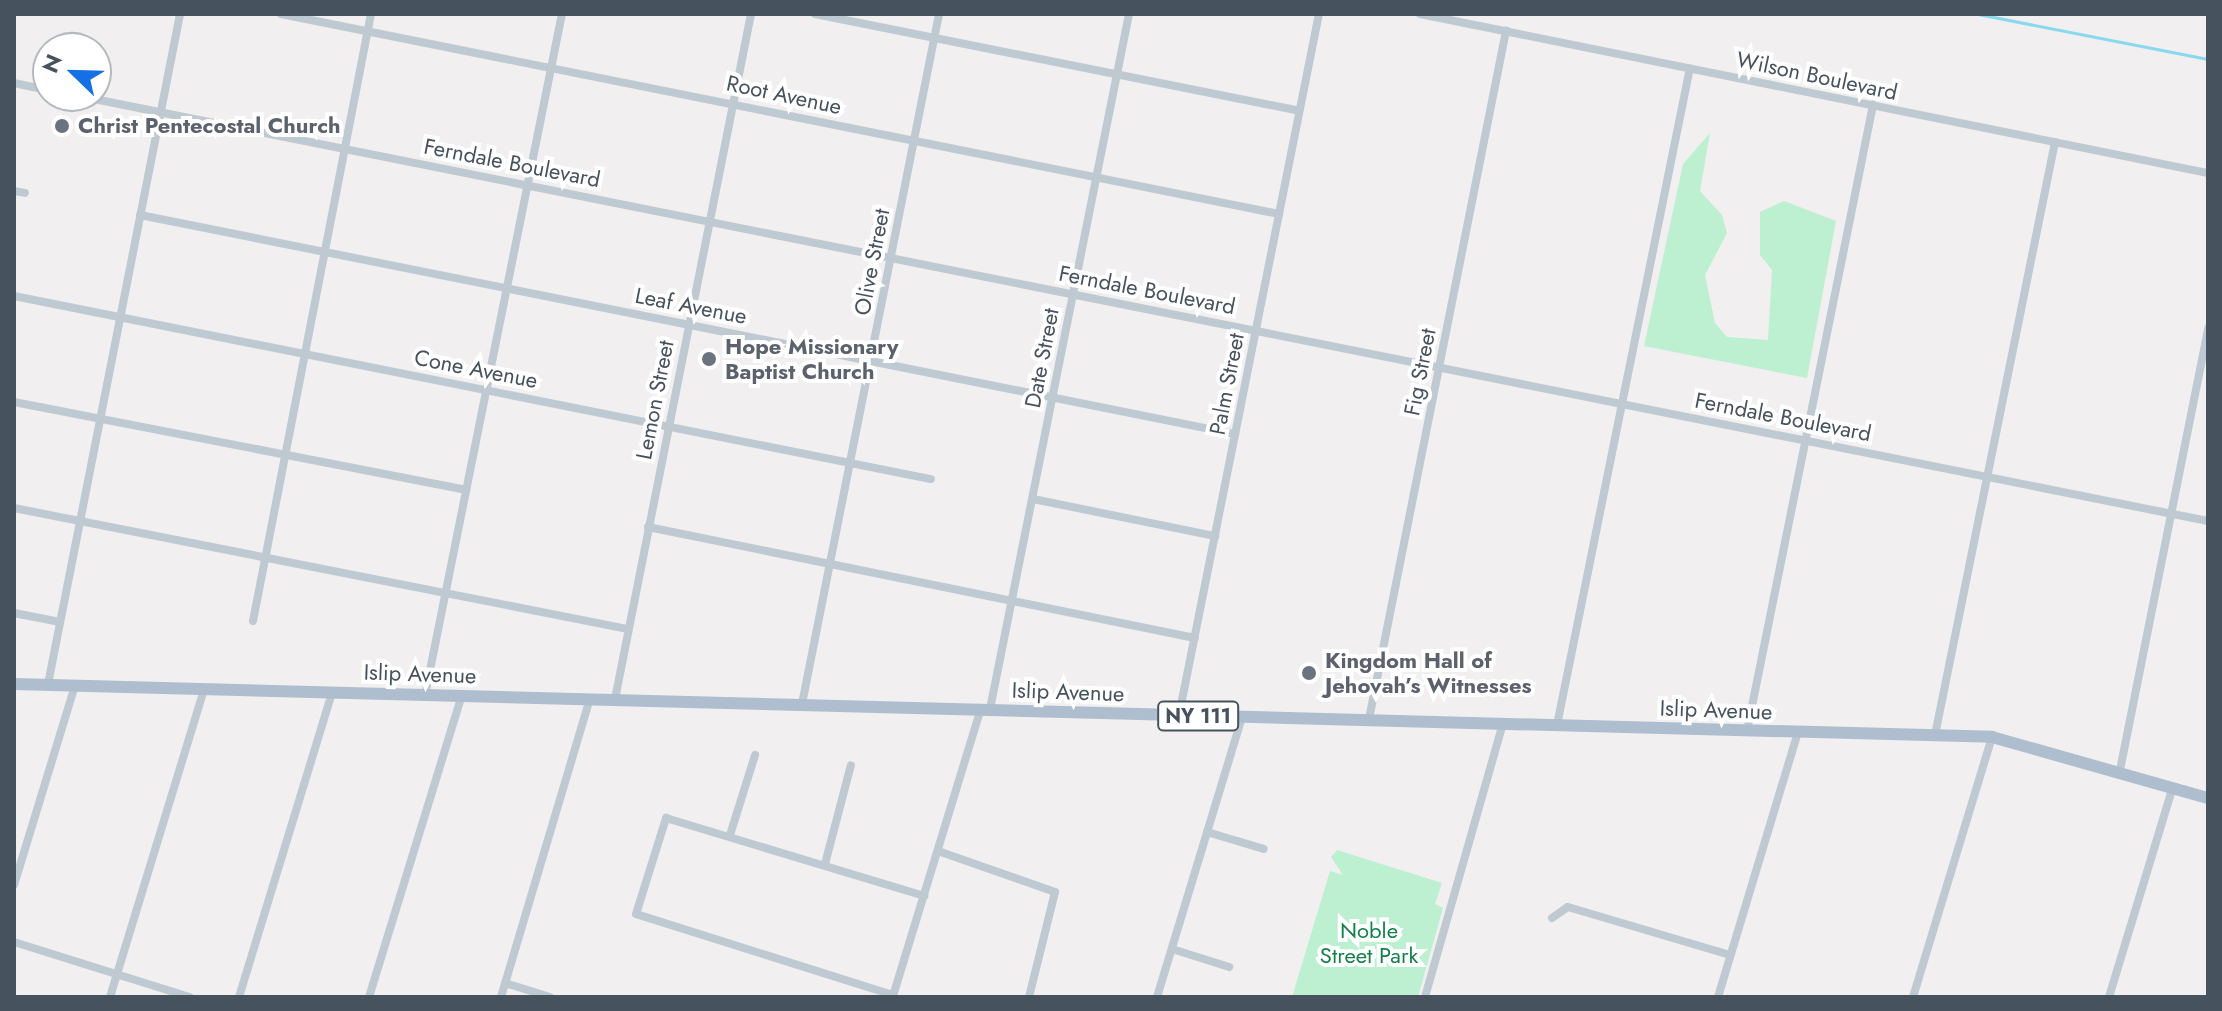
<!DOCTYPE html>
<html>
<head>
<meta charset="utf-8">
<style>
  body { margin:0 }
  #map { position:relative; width:2222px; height:1011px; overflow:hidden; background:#f1efef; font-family:Jost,sans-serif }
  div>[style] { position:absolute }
  .green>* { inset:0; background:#bcf0d0 }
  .stream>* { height:3px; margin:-1.5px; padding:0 1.5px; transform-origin:1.5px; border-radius:1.5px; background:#88d8ee }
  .minor>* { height:8px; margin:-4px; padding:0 4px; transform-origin:4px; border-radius:4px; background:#bfc9d1 }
  .primary>* { height:12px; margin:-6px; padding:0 6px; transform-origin:6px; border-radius:6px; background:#aebece }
  .dots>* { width:22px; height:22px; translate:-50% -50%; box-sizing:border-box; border:4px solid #fff; border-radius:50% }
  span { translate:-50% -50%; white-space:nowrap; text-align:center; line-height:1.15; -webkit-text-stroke:8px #fff; paint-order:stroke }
  .shield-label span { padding:2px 6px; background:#fff; border:2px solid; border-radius:6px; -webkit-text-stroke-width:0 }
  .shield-label { font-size:20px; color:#46525d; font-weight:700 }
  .street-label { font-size:22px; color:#46525d }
  .worship-label { font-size:22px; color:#5b616d; font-weight:700 }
  .left { translate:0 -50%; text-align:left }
  .park-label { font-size:22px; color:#15804b }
  .frame { position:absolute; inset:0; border:16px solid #46525d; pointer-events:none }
  .north { position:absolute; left:32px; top:32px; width:80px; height:80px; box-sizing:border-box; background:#fff; border:2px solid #b5babe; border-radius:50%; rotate:293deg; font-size:22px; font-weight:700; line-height:32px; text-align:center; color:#46525d }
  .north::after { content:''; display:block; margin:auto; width:28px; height:36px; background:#156fe5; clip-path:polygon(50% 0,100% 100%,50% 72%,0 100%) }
</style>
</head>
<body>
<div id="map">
  <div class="green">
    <i style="clip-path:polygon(1710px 133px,1700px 191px,1722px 215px,1727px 233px,1705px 275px,1715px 323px,1727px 337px,1768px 340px,1772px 270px,1760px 255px,1760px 212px,1784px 201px,1836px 221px,1807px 378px,1644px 346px,1683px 164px)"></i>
    <i style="clip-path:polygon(1337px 850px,1442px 883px,1435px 904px,1443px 908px,1418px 997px,1292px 997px,1330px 871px,1343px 875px,1331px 857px)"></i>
  </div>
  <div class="stream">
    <i style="left:1978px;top:14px;width:234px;rotate:11.1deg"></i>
  </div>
  <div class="minor">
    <i style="left:281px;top:14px;width:1018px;rotate:11.33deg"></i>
    <i style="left:815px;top:14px;width:494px;rotate:11.3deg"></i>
    <i style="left:1420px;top:14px;width:804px;rotate:11.41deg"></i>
    <i style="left:14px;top:83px;width:35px;rotate:12deg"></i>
    <i style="left:79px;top:96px;width:2171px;rotate:11.29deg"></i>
    <i style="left:14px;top:191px;width:11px;rotate:10deg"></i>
    <i style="left:140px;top:215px;width:1117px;rotate:11.31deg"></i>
    <i style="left:14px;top:296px;width:935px;rotate:11.29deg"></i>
    <i style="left:14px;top:402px;width:460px;rotate:11deg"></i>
    <i style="left:1033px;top:499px;width:186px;rotate:11.5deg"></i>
    <i style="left:14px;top:508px;width:626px;rotate:11.15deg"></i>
    <i style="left:648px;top:527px;width:558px;rotate:11.47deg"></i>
    <i style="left:14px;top:613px;width:47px;rotate:11.1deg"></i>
    <i style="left:253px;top:621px;width:618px;rotate:-79deg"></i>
    <i style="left:48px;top:684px;width:683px;rotate:-78.85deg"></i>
    <i style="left:425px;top:695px;width:695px;rotate:-78.63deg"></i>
    <i style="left:615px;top:699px;width:698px;rotate:-78.77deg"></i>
    <i style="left:802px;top:704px;width:703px;rotate:-78.77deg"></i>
    <i style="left:990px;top:709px;width:709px;rotate:-78.69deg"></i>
    <i style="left:1179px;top:715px;width:715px;rotate:-78.71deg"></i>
    <i style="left:1369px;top:719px;width:702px;rotate:-78.74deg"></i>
    <i style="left:1557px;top:725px;width:670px;rotate:-78.56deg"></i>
    <i style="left:1747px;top:731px;width:639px;rotate:-78.62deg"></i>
    <i style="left:1935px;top:735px;width:605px;rotate:-78.56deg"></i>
    <i style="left:2120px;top:770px;width:451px;rotate:-78.7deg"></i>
    <i style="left:1207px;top:832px;width:59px;rotate:16.6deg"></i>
    <i style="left:730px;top:835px;width:84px;rotate:-72.6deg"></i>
    <i style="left:938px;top:851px;width:124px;rotate:19.3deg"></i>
    <i style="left:1055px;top:892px;width:108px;rotate:103.9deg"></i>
    <i style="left:825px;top:864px;width:102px;rotate:-75.3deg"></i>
    <i style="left:14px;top:885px;width:208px;rotate:-73deg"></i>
    <i style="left:1552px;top:918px;width:19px;rotate:-35deg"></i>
    <i style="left:1568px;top:907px;width:169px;rotate:16.5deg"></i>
    <i style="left:14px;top:942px;width:184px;rotate:17.4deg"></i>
    <i style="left:1172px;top:949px;width:60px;rotate:17.5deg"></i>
    <i style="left:505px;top:983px;width:47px;rotate:17.3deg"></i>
    <i style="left:893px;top:995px;width:269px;rotate:-162.5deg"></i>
    <i style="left:636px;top:914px;width:101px;rotate:-72.6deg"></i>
    <i style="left:666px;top:818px;width:270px;rotate:16.8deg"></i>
    <i style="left:893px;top:996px;width:300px;rotate:-73deg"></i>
    <i style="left:110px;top:997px;width:322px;rotate:-73deg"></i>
    <i style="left:239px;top:997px;width:319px;rotate:-73deg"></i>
    <i style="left:369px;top:997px;width:316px;rotate:-72.9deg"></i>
    <i style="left:501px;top:997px;width:311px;rotate:-73.4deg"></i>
    <i style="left:1157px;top:997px;width:293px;rotate:-73.1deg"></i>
    <i style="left:1425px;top:997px;width:284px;rotate:-74.1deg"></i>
    <i style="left:1718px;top:997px;width:277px;rotate:-73.2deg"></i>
    <i style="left:1913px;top:997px;width:272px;rotate:-73.1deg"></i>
    <i style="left:2109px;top:997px;width:220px;rotate:-73.1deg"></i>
  </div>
  <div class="primary">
    <i style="left:14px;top:684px;width:1979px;rotate:1.53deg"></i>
    <i style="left:1992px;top:737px;width:224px;rotate:15.8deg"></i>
  </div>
  <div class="dots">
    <i style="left:62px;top:126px;background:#6b7280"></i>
    <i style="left:709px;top:359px;background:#6b7280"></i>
    <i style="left:1309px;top:673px;background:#6b7280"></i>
  </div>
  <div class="shield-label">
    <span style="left:1198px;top:716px">NY 111</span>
  </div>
  <div class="street-label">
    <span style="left:1817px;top:76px;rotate:12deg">Wilson Boulevard</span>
    <span style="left:784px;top:95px;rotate:12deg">Root Avenue</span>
    <span style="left:512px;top:163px;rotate:11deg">Ferndale Boulevard</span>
    <span style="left:872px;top:262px;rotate:-79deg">Olive Street</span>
    <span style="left:1147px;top:290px;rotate:11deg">Ferndale Boulevard</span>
    <span style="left:691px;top:306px;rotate:11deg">Leaf Avenue</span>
    <span style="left:1042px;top:358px;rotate:-79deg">Date Street</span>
    <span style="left:476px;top:369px;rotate:11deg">Cone Avenue</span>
    <span style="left:1420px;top:372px;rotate:-79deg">Fig Street</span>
    <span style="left:1227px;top:384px;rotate:-79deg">Palm Street</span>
    <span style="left:655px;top:400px;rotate:-79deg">Lemon Street</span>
    <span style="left:1783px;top:417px;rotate:11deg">Ferndale Boulevard</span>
    <span style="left:420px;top:674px;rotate:2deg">Islip Avenue</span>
    <span style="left:1068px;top:692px;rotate:2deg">Islip Avenue</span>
    <span style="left:1716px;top:710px;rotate:2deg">Islip Avenue</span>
  </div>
  <div class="worship-label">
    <span class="left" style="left:78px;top:126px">Christ Pentecostal Church</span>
    <span class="left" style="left:725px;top:359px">Hope Missionary<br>Baptist Church</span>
    <span class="left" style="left:1325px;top:673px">Kingdom Hall of<br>Jehovah’s Witnesses</span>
  </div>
  <div class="park-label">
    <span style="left:1369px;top:943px">Noble<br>Street Park</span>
  </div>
  <div class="frame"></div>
  <div class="north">N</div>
</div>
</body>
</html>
